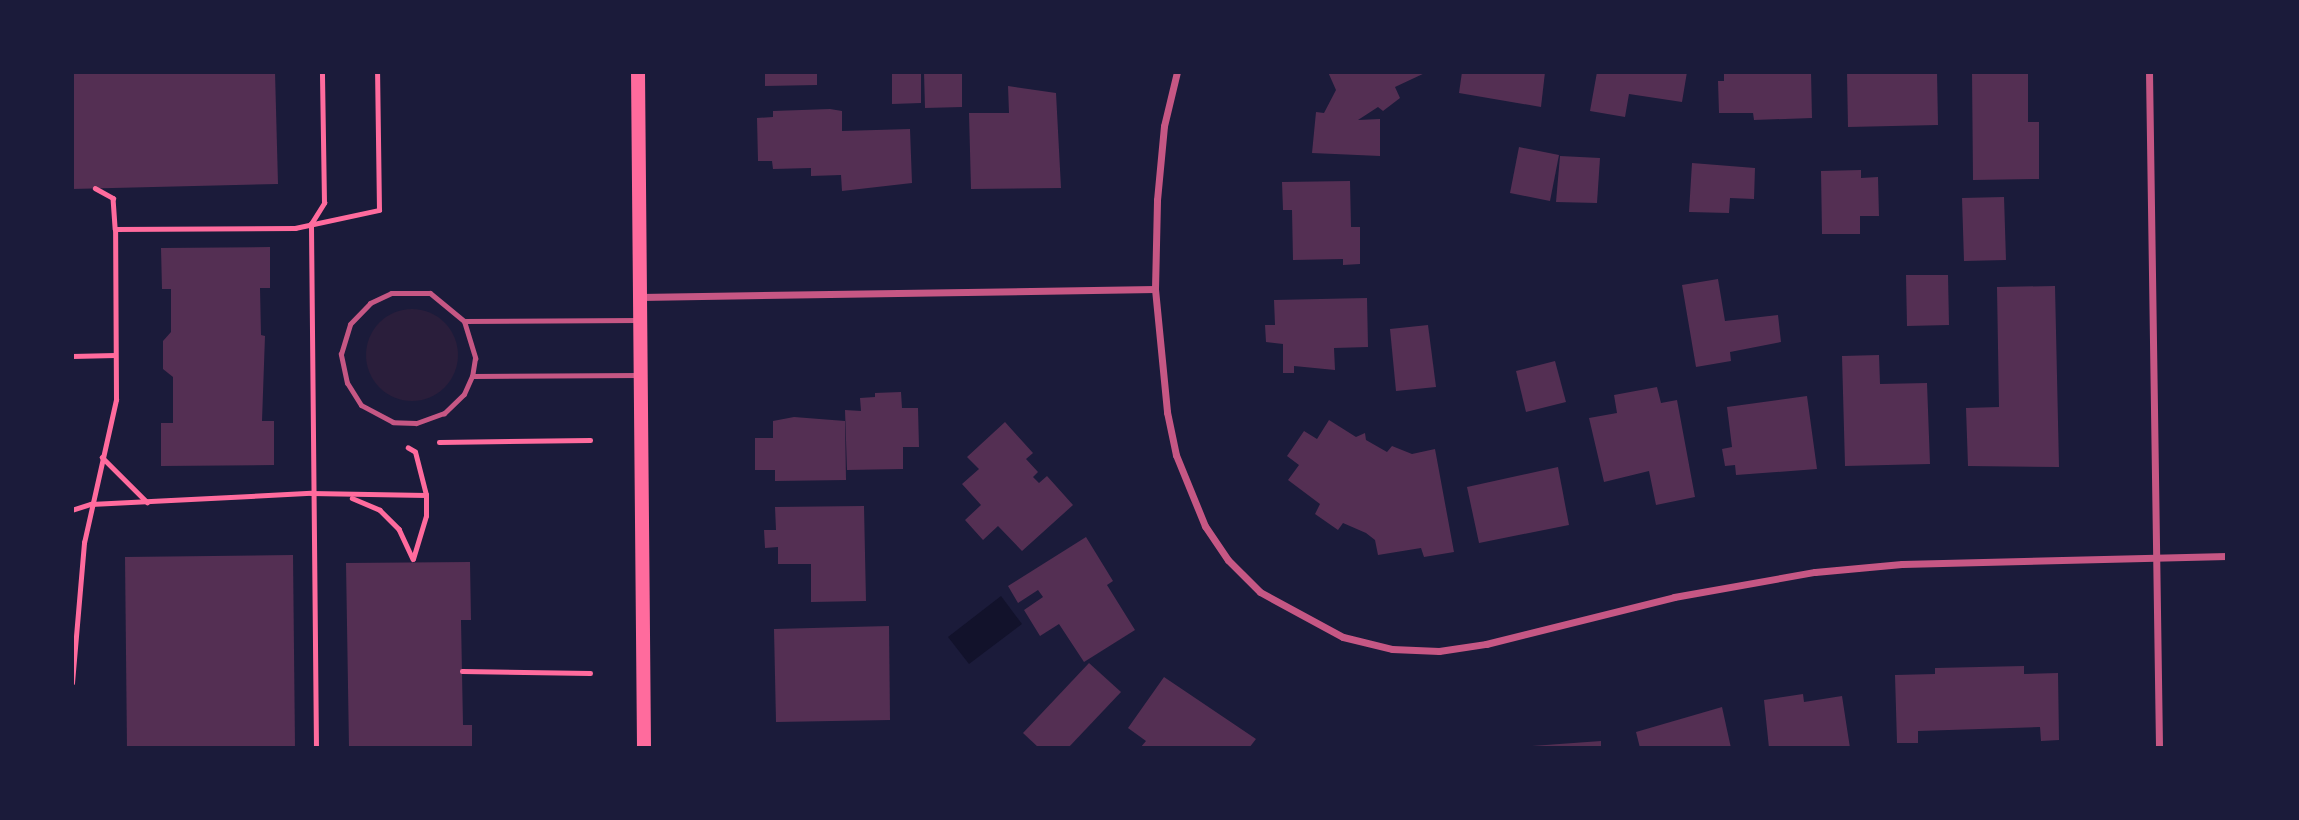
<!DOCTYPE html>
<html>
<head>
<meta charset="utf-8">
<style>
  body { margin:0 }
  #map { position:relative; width:2299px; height:820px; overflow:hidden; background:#1b1b3a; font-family:"Noto Sans",sans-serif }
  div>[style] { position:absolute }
  .green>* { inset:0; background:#2a1e3b }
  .round { border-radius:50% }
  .water>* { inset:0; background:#12122b }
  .building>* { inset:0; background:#542f53 }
  .path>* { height:4.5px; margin:-2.25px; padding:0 2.25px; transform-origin:2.25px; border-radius:2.25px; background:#ff6b9d }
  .service>* { height:5px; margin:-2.5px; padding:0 2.5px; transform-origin:2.5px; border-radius:2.5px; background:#c65784 }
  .minor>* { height:7px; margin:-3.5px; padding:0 3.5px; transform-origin:3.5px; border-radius:3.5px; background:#c65784 }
  .secondary>* { height:14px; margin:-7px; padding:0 7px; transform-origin:7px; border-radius:7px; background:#ff6b9d }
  span { translate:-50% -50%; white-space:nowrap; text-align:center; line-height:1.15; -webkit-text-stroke:5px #1b1b3a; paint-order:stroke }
  .frame { position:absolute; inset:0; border:74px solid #1b1b3a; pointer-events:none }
</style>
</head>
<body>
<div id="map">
  <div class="green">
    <i class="round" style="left:366px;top:309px;width:92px;height:92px"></i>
  </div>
  <div class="water">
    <i style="clip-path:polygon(1001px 596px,1022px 624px,969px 664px,948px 637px)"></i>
  </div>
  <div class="building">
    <i style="clip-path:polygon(72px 72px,275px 72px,278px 184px,72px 189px)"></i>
    <i style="clip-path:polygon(765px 72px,817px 72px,817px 85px,765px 86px)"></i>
    <i style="clip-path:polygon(892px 72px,921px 72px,921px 103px,892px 104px)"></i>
    <i style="clip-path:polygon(924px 72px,962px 72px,962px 107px,925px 108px)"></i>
    <i style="clip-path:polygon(1328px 72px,1427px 72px,1395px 87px,1400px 98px,1383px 111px,1378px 107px,1358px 120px,1380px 119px,1380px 156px,1312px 153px,1316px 112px,1324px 113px,1336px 90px)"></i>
    <i style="clip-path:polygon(1462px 72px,1545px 72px,1541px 107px,1459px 93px)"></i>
    <i style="clip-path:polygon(1597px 72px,1687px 72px,1682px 102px,1629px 94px,1625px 117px,1590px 111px)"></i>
    <i style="clip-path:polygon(1724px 72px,1811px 72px,1812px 118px,1754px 120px,1753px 113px,1719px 113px,1718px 81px,1724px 81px)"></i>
    <i style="clip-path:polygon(1847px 72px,1937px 72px,1938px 125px,1848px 127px)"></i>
    <i style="clip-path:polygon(1972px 72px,2028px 72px,2028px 122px,2039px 122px,2039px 179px,1973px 180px)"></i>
    <i style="clip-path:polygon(1008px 86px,1056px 93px,1061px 188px,971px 189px,969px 113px,1009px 113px)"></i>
    <i style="clip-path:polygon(830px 109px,842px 111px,842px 131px,910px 129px,912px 183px,842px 191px,841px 175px,811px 176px,811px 168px,773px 169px,772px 161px,758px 161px,757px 118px,773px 117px,773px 111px)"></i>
    <i style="clip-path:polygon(1519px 147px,1559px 155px,1550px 201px,1510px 193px)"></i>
    <i style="clip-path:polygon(1560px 156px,1600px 158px,1597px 203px,1556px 202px)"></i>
    <i style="clip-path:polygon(1692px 163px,1755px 168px,1754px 199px,1730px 198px,1729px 213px,1689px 212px)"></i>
    <i style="clip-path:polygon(1861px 170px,1861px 178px,1878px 177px,1879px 216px,1860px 216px,1860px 234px,1822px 234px,1821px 171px)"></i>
    <i style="clip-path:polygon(1350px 181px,1351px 227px,1360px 227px,1360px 264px,1343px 265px,1343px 259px,1293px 260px,1292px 210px,1283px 210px,1282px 182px)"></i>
    <i style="clip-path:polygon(2004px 197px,2006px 260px,1964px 261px,1962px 198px)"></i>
    <i style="clip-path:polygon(270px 247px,270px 288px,260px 288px,261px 335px,265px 336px,262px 421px,274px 421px,274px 465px,161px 466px,161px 423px,173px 423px,173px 377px,163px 369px,163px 341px,171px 332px,171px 289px,162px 289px,161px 248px)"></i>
    <i style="clip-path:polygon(1906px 275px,1948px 275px,1949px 325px,1907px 326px)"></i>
    <i style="clip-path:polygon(1718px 279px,1725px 321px,1778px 315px,1781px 342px,1730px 352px,1731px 361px,1696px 367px,1682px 285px)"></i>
    <i style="clip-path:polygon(2055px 286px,2059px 467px,1968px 466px,1966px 408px,1999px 407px,1997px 287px)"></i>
    <i style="clip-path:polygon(1367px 298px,1368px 347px,1334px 348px,1335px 370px,1294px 366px,1294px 373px,1283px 373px,1283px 344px,1266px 342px,1265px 325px,1275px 325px,1274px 300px)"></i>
    <i style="clip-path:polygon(1428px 325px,1436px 387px,1396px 391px,1390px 329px)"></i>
    <i style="clip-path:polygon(1879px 355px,1880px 384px,1927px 383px,1930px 464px,1845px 466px,1842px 356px)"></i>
    <i style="clip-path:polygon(1555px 361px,1566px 402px,1526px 412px,1516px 371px)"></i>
    <i style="clip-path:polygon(1657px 387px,1661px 403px,1677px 400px,1695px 497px,1656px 505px,1649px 471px,1604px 482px,1589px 418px,1617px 413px,1614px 395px)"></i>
    <i style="clip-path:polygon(901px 392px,902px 408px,918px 408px,919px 447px,903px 447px,903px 469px,847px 470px,845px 410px,861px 411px,860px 398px,875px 397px,875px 393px)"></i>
    <i style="clip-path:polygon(1807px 396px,1817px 469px,1736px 475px,1735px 465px,1725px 466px,1722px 449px,1732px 447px,1727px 407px)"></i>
    <i style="clip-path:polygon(794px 417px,845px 421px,846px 480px,775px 481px,775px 470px,755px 470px,755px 438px,773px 438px,773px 421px)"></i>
    <i style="clip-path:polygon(1329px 420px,1356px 437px,1365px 433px,1366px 440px,1387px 452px,1392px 446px,1412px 454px,1435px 449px,1454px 552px,1424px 557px,1421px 548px,1378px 555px,1375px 540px,1366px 533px,1343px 523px,1338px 530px,1315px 514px,1320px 504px,1288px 480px,1299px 465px,1287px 456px,1304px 431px,1317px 439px)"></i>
    <i style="clip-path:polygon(1005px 422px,1033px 453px,1026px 459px,1038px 472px,1033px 477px,1039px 483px,1047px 476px,1073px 505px,1022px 551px,998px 526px,983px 540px,965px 520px,981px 505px,962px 484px,979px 469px,967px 457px)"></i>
    <i style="clip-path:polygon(1558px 467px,1569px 525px,1479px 543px,1467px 487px)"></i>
    <i style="clip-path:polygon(864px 506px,866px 601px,811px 602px,811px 564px,778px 564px,778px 547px,765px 548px,764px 530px,776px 530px,775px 507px)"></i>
    <i style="clip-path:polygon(1086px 537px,1113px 581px,1107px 585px,1135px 630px,1084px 662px,1059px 624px,1040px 636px,1024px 610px,1043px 597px,1038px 590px,1018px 603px,1008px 586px)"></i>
    <i style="clip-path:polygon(293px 555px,295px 748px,127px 748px,125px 557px)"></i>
    <i style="clip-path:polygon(470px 562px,471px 620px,461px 620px,463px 725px,472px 725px,472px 748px,349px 748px,346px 563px)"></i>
    <i style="clip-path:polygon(889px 626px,890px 720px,776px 722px,774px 629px)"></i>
    <i style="clip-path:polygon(1089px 663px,1121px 692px,1068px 748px,1039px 748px,1023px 733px)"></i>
    <i style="clip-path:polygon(2024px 666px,2024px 674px,2058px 673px,2059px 740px,2041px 741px,2040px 727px,1918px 731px,1918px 743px,1897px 743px,1895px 675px,1935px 674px,1935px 668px)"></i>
    <i style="clip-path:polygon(1164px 677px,1256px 739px,1249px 748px,1140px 748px,1146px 741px,1128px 728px)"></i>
    <i style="clip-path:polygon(1803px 694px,1804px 702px,1842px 696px,1850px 748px,1769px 748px,1764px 700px)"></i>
    <i style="clip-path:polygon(1722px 707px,1731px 748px,1640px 748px,1636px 732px)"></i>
    <i style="clip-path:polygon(1601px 741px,1601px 748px,1532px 748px,1532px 746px)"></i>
  </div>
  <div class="path">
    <i style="left:95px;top:188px;width:21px;rotate:29deg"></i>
    <i style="left:113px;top:198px;width:31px;rotate:86deg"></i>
    <i style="left:72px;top:356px;width:43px;rotate:-1.3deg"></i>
    <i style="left:439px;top:442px;width:151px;rotate:-0.8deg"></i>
    <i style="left:102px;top:457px;width:64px;rotate:45deg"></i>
    <i style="left:352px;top:498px;width:30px;rotate:23deg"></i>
    <i style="left:380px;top:510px;width:27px;rotate:45deg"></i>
    <i style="left:399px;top:529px;width:33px;rotate:65deg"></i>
    <i style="left:413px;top:559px;width:45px;rotate:-73.2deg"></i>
    <i style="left:426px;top:516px;width:21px;rotate:-90deg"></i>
    <i style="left:426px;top:495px;width:44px;rotate:-104.3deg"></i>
    <i style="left:415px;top:452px;width:8px;rotate:-150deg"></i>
    <i style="left:72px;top:510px;width:20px;rotate:-18deg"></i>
    <i style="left:91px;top:504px;width:220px;rotate:-2.9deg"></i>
    <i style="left:311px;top:493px;width:115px;rotate:1deg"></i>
    <i style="left:462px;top:671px;width:128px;rotate:0.9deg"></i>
    <i style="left:72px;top:683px;width:141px;rotate:-85.1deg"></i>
    <i style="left:84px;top:543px;width:147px;rotate:-77.4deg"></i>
    <i style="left:116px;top:400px;width:171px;rotate:-90.3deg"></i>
    <i style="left:115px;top:229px;width:180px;rotate:-0.3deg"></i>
    <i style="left:295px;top:228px;width:86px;rotate:-12.1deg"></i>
    <i style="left:379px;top:210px;width:138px;rotate:-90.8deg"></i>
    <i style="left:316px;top:748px;width:524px;rotate:-90.55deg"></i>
    <i style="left:311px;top:224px;width:25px;rotate:-58deg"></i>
    <i style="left:324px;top:203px;width:131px;rotate:-90.9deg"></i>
  </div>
  <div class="service">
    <i style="left:464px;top:321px;width:39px;rotate:73deg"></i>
    <i style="left:475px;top:358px;width:18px;rotate:99deg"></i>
    <i style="left:472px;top:376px;width:20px;rotate:114deg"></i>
    <i style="left:464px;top:394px;width:28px;rotate:136deg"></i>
    <i style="left:444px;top:413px;width:30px;rotate:160deg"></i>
    <i style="left:416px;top:423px;width:23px;rotate:-178deg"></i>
    <i style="left:393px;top:422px;width:36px;rotate:-152deg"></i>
    <i style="left:361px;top:405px;width:26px;rotate:-122deg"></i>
    <i style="left:347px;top:383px;width:30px;rotate:-102deg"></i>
    <i style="left:341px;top:354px;width:31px;rotate:-73deg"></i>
    <i style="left:350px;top:324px;width:29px;rotate:-46deg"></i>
    <i style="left:370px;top:303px;width:23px;rotate:-25deg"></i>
    <i style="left:391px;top:293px;width:39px"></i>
    <i style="left:430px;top:293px;width:44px;rotate:39.5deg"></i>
    <i style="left:464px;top:321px;width:175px;rotate:-0.3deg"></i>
    <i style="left:472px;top:376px;width:168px;rotate:-0.3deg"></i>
  </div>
  <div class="minor">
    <i style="left:2149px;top:72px;width:676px;rotate:89.15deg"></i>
    <i style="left:1155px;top:289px;width:89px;rotate:-88.7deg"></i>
    <i style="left:1157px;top:200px;width:74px;rotate:-84.6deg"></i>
    <i style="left:1164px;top:126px;width:56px;rotate:-76.5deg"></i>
    <i style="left:640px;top:297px;width:515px;rotate:-0.89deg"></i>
    <i style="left:1155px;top:289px;width:124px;rotate:84.4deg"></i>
    <i style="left:1167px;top:412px;width:44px;rotate:78.2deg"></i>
    <i style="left:1176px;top:455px;width:77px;rotate:67.8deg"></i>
    <i style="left:1205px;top:526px;width:41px;rotate:55.9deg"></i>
    <i style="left:1228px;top:560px;width:45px;rotate:45deg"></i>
    <i style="left:1260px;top:592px;width:94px;rotate:28.5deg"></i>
    <i style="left:1343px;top:637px;width:50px;rotate:13.8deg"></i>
    <i style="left:1392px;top:649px;width:47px;rotate:2.4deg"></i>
    <i style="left:1439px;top:651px;width:48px;rotate:-8.5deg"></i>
    <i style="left:1486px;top:644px;width:194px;rotate:-14deg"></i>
    <i style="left:1674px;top:597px;width:143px;rotate:-10.1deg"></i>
    <i style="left:1815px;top:572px;width:87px;rotate:-5.3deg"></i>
    <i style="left:1902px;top:564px;width:325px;rotate:-1.4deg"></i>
  </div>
  <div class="secondary">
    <i style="left:638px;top:72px;width:676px;rotate:89.49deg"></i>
  </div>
  <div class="frame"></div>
</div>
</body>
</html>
